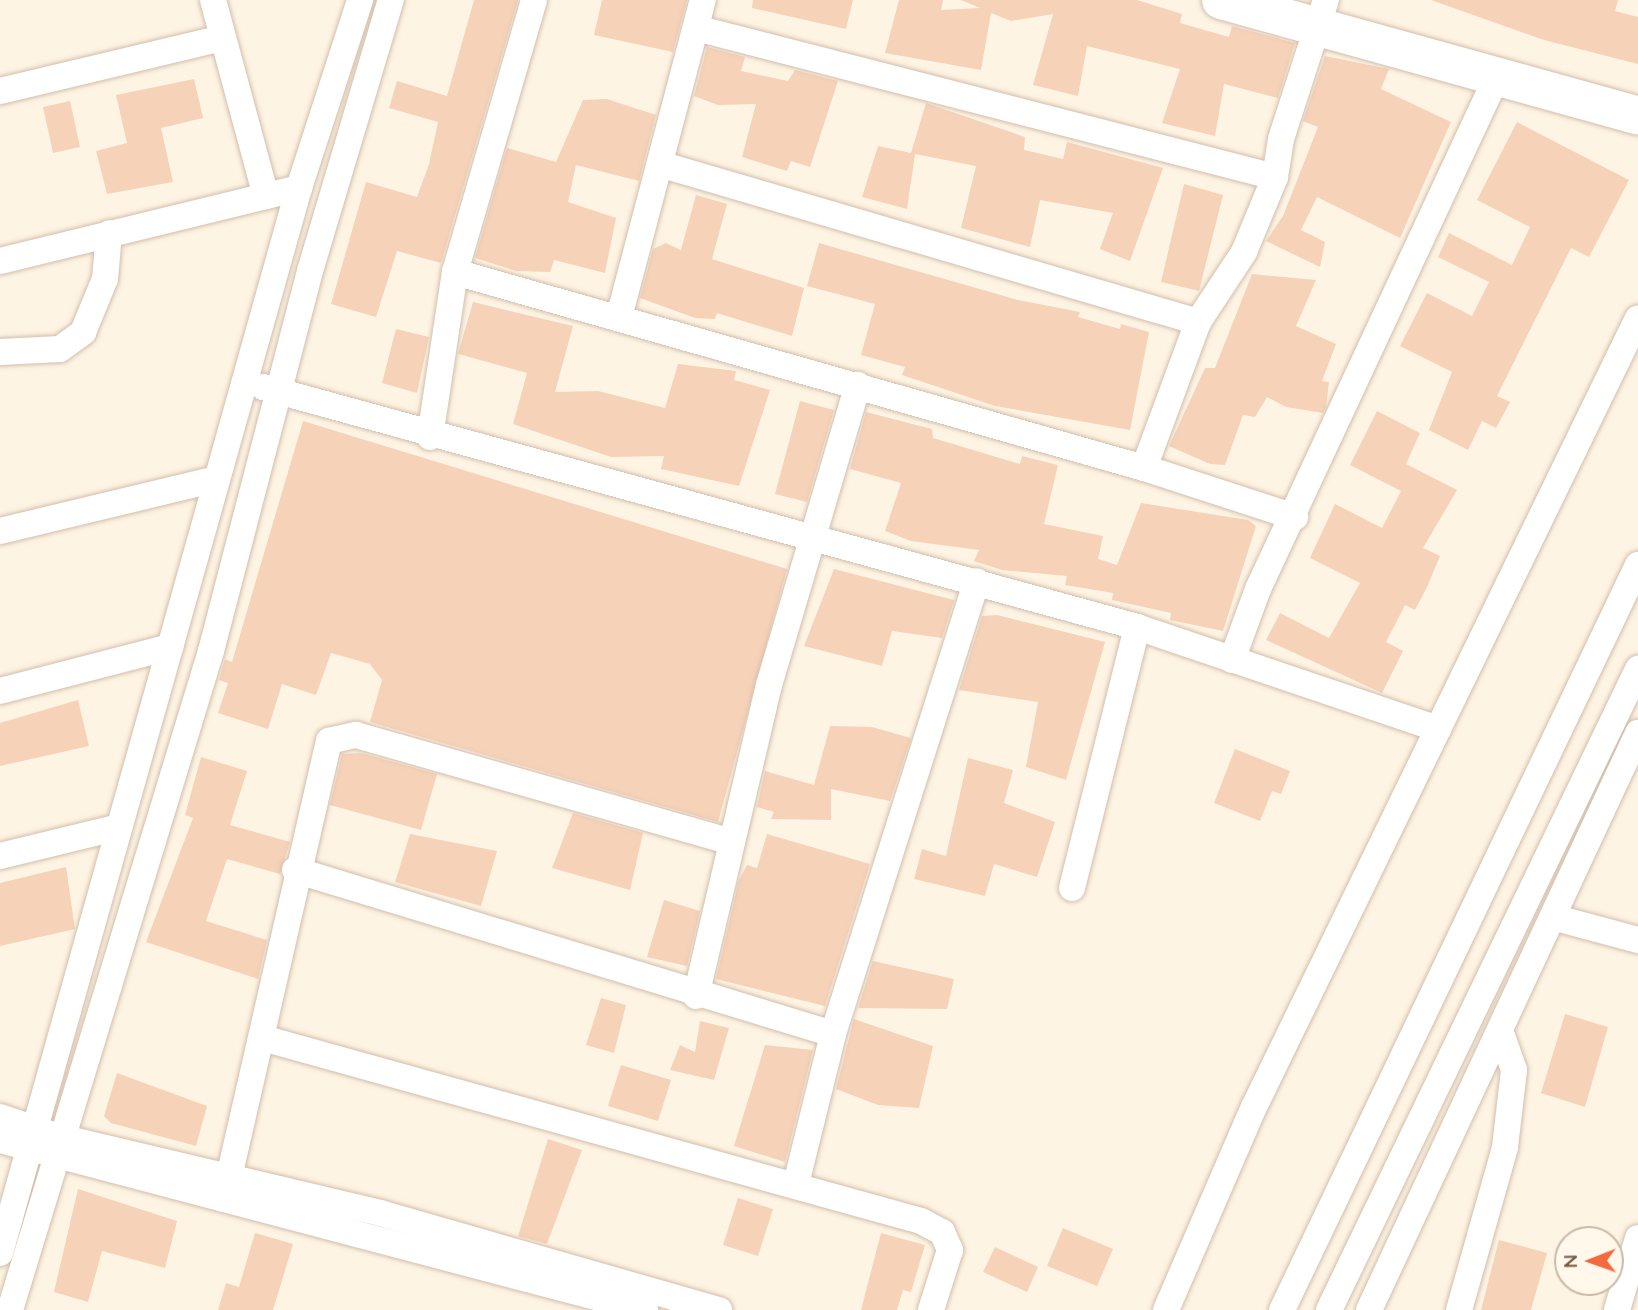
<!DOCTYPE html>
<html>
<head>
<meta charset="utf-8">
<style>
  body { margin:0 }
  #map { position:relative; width:1638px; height:1310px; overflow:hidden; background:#fef4e3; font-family:Quicksand,sans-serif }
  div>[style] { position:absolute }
  .building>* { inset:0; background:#f6d2b9 }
  .roads { filter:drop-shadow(0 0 2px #d2beab) drop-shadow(0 0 2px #d2beab) }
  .street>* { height:26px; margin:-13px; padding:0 13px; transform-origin:13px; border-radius:13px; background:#fff }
  .secondary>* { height:38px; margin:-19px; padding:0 19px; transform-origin:19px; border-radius:19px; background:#fff }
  span { translate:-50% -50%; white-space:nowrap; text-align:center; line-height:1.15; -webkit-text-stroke:5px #fff8eb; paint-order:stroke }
  .north { position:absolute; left:1554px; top:1226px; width:70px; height:70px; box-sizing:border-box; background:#fff8eb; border:2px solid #c9b9a9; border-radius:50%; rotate:269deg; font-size:19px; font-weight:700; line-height:28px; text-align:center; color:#785a47 }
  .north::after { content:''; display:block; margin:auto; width:24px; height:32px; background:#f26b3e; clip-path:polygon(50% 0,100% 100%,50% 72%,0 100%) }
</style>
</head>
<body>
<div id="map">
  <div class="building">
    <i style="clip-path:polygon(474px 0,518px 0,441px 263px,397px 251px,376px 317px,331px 304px,366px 182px,417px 197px,429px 164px,438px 122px,389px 108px,397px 81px,447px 96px)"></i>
    <i style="clip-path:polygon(602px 0,687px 0,673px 52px,594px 35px)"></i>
    <i style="clip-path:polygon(753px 0,853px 0,846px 29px,752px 8px)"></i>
    <i style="clip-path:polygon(899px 0,943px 0,941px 10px,980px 8px,961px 0,1137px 0,1182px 14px,1180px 23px,1229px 37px,1232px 26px,1295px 43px,1278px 98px,1224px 84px,1215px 136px,1162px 123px,1180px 69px,1087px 46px,1078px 96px,1033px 85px,1053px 14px,1011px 21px,991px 13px,981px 70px,885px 53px)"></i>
    <i style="clip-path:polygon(1431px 0,1618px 0,1615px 11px,1638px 17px,1638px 64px,1544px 40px)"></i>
    <i style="clip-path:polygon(707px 47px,745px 57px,741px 71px,788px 81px,795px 70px,838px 81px,810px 167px,791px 161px,787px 171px,742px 157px,756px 104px,718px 105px,694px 96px)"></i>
    <i style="clip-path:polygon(1325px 56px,1389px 69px,1381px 89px,1451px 122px,1400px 238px,1317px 197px,1301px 230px,1325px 242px,1320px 267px,1266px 241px,1283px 216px,1318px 127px,1303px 121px)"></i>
    <i style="clip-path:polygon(194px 79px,203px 118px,161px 128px,173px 182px,107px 194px,96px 151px,127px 143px,116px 95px)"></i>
    <i style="clip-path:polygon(607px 99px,656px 115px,639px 181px,576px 165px,568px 202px,616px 218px,605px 273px,554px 260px,550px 272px,516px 271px,475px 258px,507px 148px,556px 162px,583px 100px)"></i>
    <i style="clip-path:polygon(70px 101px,80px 147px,53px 153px,43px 107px)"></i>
    <i style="clip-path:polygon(926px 103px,1025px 137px,1024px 150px,1063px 159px,1067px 142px,1163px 168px,1130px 261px,1100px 249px,1113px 213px,1040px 200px,1030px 247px,961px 228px,976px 166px,915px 154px,907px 209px,862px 197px,878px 146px,911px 153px)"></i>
    <i style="clip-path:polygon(1517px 122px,1629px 180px,1589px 257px,1571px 248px,1497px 396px,1510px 402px,1496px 428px,1482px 421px,1468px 450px,1429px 430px,1452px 372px,1400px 346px,1427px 293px,1472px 316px,1489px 282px,1438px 257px,1449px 233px,1512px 265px,1530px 227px,1477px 200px)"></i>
    <i style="clip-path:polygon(1184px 184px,1223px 195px,1199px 291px,1161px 282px)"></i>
    <i style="clip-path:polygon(696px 195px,727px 204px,712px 259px,804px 288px,792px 336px,717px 313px,715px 319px,695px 318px,640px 298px,653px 249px,666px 243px,681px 250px)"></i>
    <i style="clip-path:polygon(819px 243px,1018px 300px,1080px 312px,1078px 317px,1120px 329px,1121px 324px,1149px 332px,1130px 430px,995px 406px,902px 375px,905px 367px,861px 355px,875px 304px,807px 286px)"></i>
    <i style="clip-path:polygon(1252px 274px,1316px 280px,1296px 326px,1336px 344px,1322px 381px,1329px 382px,1326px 407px,1323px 413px,1286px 407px,1267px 397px,1255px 417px,1243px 415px,1225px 465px,1210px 464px,1169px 446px,1205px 368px,1215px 368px)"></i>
    <i style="clip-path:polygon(473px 302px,573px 326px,555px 392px,598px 391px,665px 408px,678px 364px,736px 371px,734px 380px,770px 390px,739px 486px,661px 469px,664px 456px,611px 457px,513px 424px,527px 373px,458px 354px)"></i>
    <i style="clip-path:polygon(396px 329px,429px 337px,417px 393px,382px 383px)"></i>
    <i style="clip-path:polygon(800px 401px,834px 410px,807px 502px,775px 494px)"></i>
    <i style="clip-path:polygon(1377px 411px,1420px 433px,1406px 464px,1457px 490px,1423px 548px,1440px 556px,1427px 587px,1415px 610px,1405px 605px,1386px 642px,1403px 651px,1382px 693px,1266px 640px,1280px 613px,1329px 638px,1360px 583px,1310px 558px,1335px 504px,1382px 528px,1401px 491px,1350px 465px)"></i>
    <i style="clip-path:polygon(866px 412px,932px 429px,933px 438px,1020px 464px,1022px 456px,1058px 465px,1044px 524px,1103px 536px,1098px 559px,1117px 565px,1141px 503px,1248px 520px,1256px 526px,1223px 631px,1170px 620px,1171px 613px,1112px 600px,1113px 593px,1065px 585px,1067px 576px,1002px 570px,974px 561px,979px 550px,911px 541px,885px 531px,901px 483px,850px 469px)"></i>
    <i style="clip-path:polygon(303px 421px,787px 569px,718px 822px,370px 722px,382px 680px,370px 664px,331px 653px,316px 695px,282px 684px,268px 729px,218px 713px,228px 683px,219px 680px,225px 659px,232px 662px)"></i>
    <i style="clip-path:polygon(834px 569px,954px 600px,942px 638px,892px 631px,882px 666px,804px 646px)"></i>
    <i style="clip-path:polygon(997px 615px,1105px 642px,1066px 780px,1026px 767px,1038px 702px,959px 690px,982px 616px)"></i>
    <i style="clip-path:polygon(78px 700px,89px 746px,0 766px,0 723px)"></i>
    <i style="clip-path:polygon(830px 726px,872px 727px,911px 738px,890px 801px,831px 789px,831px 820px,771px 819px,774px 812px,757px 807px,765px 771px,814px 785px)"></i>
    <i style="clip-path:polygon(1235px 749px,1290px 771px,1281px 794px,1272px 791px,1260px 821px,1214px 803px)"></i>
    <i style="clip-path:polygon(361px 753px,437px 774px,421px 830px,330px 805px,342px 754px)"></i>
    <i style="clip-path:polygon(201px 757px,247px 771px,230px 825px,290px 842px,280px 874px,227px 859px,206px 921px,267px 940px,258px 979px,146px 942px,193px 818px,185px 815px)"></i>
    <i style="clip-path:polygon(968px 758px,1013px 770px,1004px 803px,1055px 822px,1037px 877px,994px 864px,985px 896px,914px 879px,922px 849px,946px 856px)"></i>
    <i style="clip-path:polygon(573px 813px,643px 833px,630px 890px,552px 868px)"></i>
    <i style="clip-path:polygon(410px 834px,497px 851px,481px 906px,395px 882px)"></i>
    <i style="clip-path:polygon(767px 834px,870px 864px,825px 1006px,716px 979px,739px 880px,747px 865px,757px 868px)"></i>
    <i style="clip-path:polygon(66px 867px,75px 929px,0 946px,0 883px)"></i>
    <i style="clip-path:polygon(664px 900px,700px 911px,687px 966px,647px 957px)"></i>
    <i style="clip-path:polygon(873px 961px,954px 979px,947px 1009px,858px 1008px)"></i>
    <i style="clip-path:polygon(601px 998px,626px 1005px,614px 1053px,586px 1045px)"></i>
    <i style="clip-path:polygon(1565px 1014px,1608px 1027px,1585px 1107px,1541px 1093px)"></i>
    <i style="clip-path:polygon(854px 1019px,933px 1046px,919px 1108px,878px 1105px,836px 1089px)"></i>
    <i style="clip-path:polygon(700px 1021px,729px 1028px,714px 1080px,670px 1070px,680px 1045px,695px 1052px)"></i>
    <i style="clip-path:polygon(765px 1045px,813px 1050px,785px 1162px,734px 1146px)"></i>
    <i style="clip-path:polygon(621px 1065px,671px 1080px,658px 1121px,608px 1106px)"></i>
    <i style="clip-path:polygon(117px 1073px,207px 1106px,196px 1146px,111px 1123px,104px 1116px)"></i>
    <i style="clip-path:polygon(548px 1139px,582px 1150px,547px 1244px,518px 1236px)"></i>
    <i style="clip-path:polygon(78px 1189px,177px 1221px,165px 1268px,102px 1251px,88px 1302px,54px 1292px)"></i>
    <i style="clip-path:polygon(738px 1198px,773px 1209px,758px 1256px,723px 1245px)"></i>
    <i style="clip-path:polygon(1063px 1228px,1113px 1249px,1097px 1286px,1047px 1266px)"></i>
    <i style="clip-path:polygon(255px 1233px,293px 1244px,273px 1310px,218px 1310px,226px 1283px,239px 1287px)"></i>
    <i style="clip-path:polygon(881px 1233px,925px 1245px,911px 1292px,903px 1290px,897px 1310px,861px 1310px)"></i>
    <i style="clip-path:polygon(1499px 1240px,1547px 1253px,1531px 1310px,1481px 1310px)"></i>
    <i style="clip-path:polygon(995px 1247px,1038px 1267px,1027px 1292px,983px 1272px)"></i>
  </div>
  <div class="roads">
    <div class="street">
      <i style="left:213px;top:0;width:203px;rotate:74.9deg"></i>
      <i style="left:696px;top:28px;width:598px;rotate:14.43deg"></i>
      <i style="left:0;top:91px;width:229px;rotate:-13.4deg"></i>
      <i style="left:663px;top:165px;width:558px;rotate:16.35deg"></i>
      <i style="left:0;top:261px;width:308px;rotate:-13.7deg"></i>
      <i style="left:455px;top:272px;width:716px;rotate:15.88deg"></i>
      <i style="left:1144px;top:468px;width:159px;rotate:18deg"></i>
      <i style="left:619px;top:317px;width:328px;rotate:-75.2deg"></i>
      <i style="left:0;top:352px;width:60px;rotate:-2.9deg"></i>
      <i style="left:60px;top:349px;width:29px;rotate:-36deg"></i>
      <i style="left:83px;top:332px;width:57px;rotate:-67.5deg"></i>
      <i style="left:105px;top:279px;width:46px;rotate:-85deg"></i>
      <i style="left:263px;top:387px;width:906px;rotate:15.35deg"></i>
      <i style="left:1137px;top:627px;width:318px;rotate:18.7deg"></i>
      <i style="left:430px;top:437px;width:167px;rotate:-81.4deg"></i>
      <i style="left:455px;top:272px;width:283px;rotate:-73.8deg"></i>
      <i style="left:1144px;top:468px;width:156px;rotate:-69.7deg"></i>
      <i style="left:1198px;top:322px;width:84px;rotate:-56.7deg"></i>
      <i style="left:1244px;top:252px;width:81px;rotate:-67.5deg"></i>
      <i style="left:1275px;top:177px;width:38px;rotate:-81deg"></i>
      <i style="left:1281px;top:139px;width:146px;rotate:-72.1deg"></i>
      <i style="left:0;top:531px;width:223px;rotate:-13.5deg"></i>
      <i style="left:1232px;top:660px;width:76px;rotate:-69.9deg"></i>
      <i style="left:1258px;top:589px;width:568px;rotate:-65.01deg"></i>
      <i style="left:0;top:691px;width:176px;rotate:-14.5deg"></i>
      <i style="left:0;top:856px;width:122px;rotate:-13.7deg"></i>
      <i style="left:295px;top:870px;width:562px;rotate:16.95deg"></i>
      <i style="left:1072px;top:888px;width:269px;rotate:-76deg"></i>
      <i style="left:1556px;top:918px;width:85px;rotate:15deg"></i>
      <i style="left:696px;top:996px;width:319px;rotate:-76.8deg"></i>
      <i style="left:769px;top:685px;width:313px;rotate:-73.5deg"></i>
      <i style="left:266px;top:1039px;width:680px;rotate:15.53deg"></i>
      <i style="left:921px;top:1221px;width:24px;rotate:28deg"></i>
      <i style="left:942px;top:1232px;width:20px;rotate:66deg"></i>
      <i style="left:950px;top:1250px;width:63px;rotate:107.6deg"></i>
      <i style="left:0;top:1117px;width:62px;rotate:18.7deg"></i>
      <i style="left:59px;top:1137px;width:330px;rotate:13.3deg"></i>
      <i style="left:380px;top:1213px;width:353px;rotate:16deg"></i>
      <i style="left:0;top:1140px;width:667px;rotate:14.77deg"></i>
      <i style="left:796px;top:1184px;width:154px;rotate:-76.1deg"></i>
      <i style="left:833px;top:1034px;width:475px;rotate:-72.4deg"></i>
      <i style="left:224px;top:1199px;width:470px;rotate:-77.1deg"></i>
      <i style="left:329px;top:741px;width:28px;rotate:-13deg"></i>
      <i style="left:356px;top:735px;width:390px;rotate:15.9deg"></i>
      <i style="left:0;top:1253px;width:1106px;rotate:-74.32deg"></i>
      <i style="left:299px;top:188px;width:198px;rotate:-72deg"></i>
      <i style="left:10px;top:1310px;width:689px;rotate:-73.04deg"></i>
      <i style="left:211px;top:651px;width:393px;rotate:-75.4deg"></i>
      <i style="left:310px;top:271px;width:283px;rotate:-73.4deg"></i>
      <i style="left:1166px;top:1310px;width:221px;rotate:-66.6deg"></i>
      <i style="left:1254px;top:1107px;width:877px;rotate:-64.05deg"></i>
      <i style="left:1282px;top:1310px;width:826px;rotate:-64.46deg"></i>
      <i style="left:1329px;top:1310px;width:712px;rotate:-64.26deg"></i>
      <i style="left:1369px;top:1310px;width:637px;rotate:-65deg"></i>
      <i style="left:1459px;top:1310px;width:169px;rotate:-74.2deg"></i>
      <i style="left:1505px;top:1147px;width:78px;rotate:-83.3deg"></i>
      <i style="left:1514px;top:1070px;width:42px;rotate:-109.3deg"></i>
      <i style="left:1617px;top:1310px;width:75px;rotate:-73.7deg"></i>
    </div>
    <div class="secondary">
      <i style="left:1221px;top:0;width:433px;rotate:15.5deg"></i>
    </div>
  </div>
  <div class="north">N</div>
</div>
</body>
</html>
